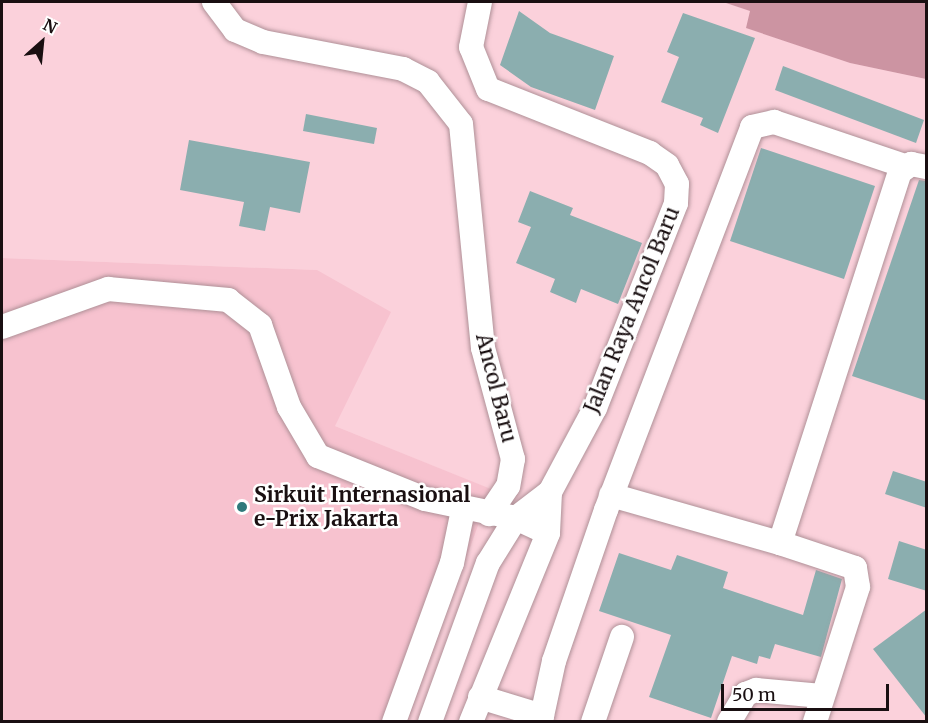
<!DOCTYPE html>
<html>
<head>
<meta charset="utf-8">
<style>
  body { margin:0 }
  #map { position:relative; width:928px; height:723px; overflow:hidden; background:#fedde4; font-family:Merriweather,serif }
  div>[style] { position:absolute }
  .built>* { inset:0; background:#fbd1db }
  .green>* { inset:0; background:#f7c2cf }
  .water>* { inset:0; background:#cc94a2 }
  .building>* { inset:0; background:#8baeaf }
  .roads { filter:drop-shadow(0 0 2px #af9097) drop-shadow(0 0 2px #af9097) }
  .minor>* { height:24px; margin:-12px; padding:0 12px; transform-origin:12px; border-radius:12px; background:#fff }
  .dots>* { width:16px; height:16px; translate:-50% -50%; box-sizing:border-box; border:3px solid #fff; border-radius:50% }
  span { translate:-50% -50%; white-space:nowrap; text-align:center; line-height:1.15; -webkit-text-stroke:5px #fff; paint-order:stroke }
  .street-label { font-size:21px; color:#190f11 }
  .poi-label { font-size:21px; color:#190f11; font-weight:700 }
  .left { translate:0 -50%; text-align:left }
  .frame { position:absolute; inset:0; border:3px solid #190f11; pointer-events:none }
  .north { position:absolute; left:12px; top:12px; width:60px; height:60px; -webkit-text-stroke:4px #fff; paint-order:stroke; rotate:27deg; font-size:16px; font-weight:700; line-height:24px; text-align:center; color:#190f11 }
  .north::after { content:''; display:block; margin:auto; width:21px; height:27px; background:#190f11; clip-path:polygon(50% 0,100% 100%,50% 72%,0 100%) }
  .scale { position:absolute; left:721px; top:684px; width:168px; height:27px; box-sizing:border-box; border:3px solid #190f11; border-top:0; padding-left:8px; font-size:18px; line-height:21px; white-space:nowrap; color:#190f11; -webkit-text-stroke:4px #fff; paint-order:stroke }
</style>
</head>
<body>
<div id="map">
  <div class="built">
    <i style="clip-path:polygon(2px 2px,723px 2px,751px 11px,747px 28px,850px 63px,926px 79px,926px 721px,408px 721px,490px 489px,335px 426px,317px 270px,2px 258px)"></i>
  </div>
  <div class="green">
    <i style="clip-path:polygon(2px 258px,317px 270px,391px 312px,335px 426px,491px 489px,408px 721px,2px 722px)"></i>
  </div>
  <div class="water">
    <i style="clip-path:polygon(723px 2px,926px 2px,926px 79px,850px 63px,746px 28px,750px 11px)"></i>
  </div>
  <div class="building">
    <i style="clip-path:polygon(519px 11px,550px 33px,614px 56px,595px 110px,531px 87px,500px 65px)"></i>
    <i style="clip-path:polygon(683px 13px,755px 38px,718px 133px,700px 125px,703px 118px,661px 102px,679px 57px,667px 52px)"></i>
    <i style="clip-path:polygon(783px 66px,924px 120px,916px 143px,775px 90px)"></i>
    <i style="clip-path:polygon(306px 114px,377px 128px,374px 144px,303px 131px)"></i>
    <i style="clip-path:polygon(189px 140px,310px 162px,300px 213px,270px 207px,265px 231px,239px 226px,244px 202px,180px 190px)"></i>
    <i style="clip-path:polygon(761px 148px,875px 186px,844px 279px,730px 241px)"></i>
    <i style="clip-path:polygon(919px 180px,927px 181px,927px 401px,852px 376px)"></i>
    <i style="clip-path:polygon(530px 191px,573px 208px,570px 215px,642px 243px,618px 304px,581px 289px,576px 303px,550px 292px,555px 279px,516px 263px,531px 227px,518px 222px)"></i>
    <i style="clip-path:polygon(893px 471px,927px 482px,927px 508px,885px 494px)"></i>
    <i style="clip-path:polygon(899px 541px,927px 550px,927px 591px,888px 579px)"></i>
    <i style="clip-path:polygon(619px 553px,671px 570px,677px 555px,728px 572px,723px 588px,803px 615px,816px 570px,842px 579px,821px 657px,775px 644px,770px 659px,759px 656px,757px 664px,732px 656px,711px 718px,649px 697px,671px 635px,599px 611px)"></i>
    <i style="clip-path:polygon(927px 609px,927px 718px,873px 649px)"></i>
  </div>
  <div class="roads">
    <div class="minor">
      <i style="left:214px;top:2px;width:35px;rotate:53deg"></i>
      <i style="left:235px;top:30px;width:30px;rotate:23deg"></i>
      <i style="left:263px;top:42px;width:143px;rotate:10.9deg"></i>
      <i style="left:403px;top:69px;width:28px;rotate:27deg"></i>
      <i style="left:428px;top:82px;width:53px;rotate:51.8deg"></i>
      <i style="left:461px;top:124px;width:225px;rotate:84.4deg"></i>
      <i style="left:483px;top:348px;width:115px;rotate:74.9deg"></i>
      <i style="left:513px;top:459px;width:27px;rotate:100deg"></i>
      <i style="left:508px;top:486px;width:34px;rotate:124deg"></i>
      <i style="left:2px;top:327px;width:113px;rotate:-19.7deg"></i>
      <i style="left:108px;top:289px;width:121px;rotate:5.2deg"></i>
      <i style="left:228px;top:300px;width:41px;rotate:38deg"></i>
      <i style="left:260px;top:325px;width:87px;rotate:70.5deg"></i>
      <i style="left:289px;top:407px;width:57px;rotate:59.4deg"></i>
      <i style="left:318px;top:456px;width:115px;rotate:21.9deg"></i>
      <i style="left:425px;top:499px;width:93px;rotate:11.8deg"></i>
      <i style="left:516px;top:518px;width:35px;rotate:25deg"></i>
      <i style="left:611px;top:495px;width:176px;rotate:15.9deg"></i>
      <i style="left:780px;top:543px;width:390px;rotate:-72.1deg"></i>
      <i style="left:900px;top:172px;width:14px;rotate:-36deg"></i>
      <i style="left:911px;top:164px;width:15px;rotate:11deg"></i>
      <i style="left:780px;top:543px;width:79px;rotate:18.4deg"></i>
      <i style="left:855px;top:568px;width:19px;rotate:81deg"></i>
      <i style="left:858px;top:587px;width:142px;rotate:107.7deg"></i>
      <i style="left:480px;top:697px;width:65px;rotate:17deg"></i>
      <i style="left:542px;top:716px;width:56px;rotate:-77.7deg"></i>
      <i style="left:554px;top:661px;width:160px;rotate:-71deg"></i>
      <i style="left:606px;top:510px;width:410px;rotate:-69.1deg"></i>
      <i style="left:752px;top:127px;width:23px;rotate:-13deg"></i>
      <i style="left:774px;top:122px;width:138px;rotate:18.6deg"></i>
      <i style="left:394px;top:722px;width:169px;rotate:-70deg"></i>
      <i style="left:452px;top:563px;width:54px;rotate:-78.3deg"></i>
      <i style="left:430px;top:722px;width:169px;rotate:-70deg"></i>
      <i style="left:488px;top:563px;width:53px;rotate:-58.1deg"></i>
      <i style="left:516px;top:518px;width:43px;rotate:-37.4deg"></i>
      <i style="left:471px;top:722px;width:204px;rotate:-67.8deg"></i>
      <i style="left:548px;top:533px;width:41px;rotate:-87.2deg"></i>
      <i style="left:550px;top:492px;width:95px;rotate:-61.8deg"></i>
      <i style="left:595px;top:408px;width:220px;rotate:-68.4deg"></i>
      <i style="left:676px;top:203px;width:19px;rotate:-87deg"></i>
      <i style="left:677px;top:184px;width:21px;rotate:-118deg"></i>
      <i style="left:667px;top:165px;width:21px;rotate:-145deg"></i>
      <i style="left:650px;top:153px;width:174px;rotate:-158.4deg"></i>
      <i style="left:488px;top:89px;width:45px;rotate:-112deg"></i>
      <i style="left:471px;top:47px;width:46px;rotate:-78.7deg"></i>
      <i style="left:593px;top:722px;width:90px;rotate:-71.2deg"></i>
      <i style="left:729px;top:722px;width:33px;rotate:-59deg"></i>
      <i style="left:746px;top:694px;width:11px;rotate:-22deg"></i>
      <i style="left:756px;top:690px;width:66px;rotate:5.2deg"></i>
    </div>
  </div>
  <div class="dots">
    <i style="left:242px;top:507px;background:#2f797b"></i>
  </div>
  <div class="street-label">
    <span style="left:632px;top:310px;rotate:-68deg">Jalan Raya Ancol Baru</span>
    <span style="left:496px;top:388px;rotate:76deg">Ancol Baru</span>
  </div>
  <div class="poi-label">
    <span class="left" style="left:254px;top:507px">Sirkuit Internasional<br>e-Prix Jakarta</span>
  </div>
  <div class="frame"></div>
  <div class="north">N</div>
  <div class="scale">50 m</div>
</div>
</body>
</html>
